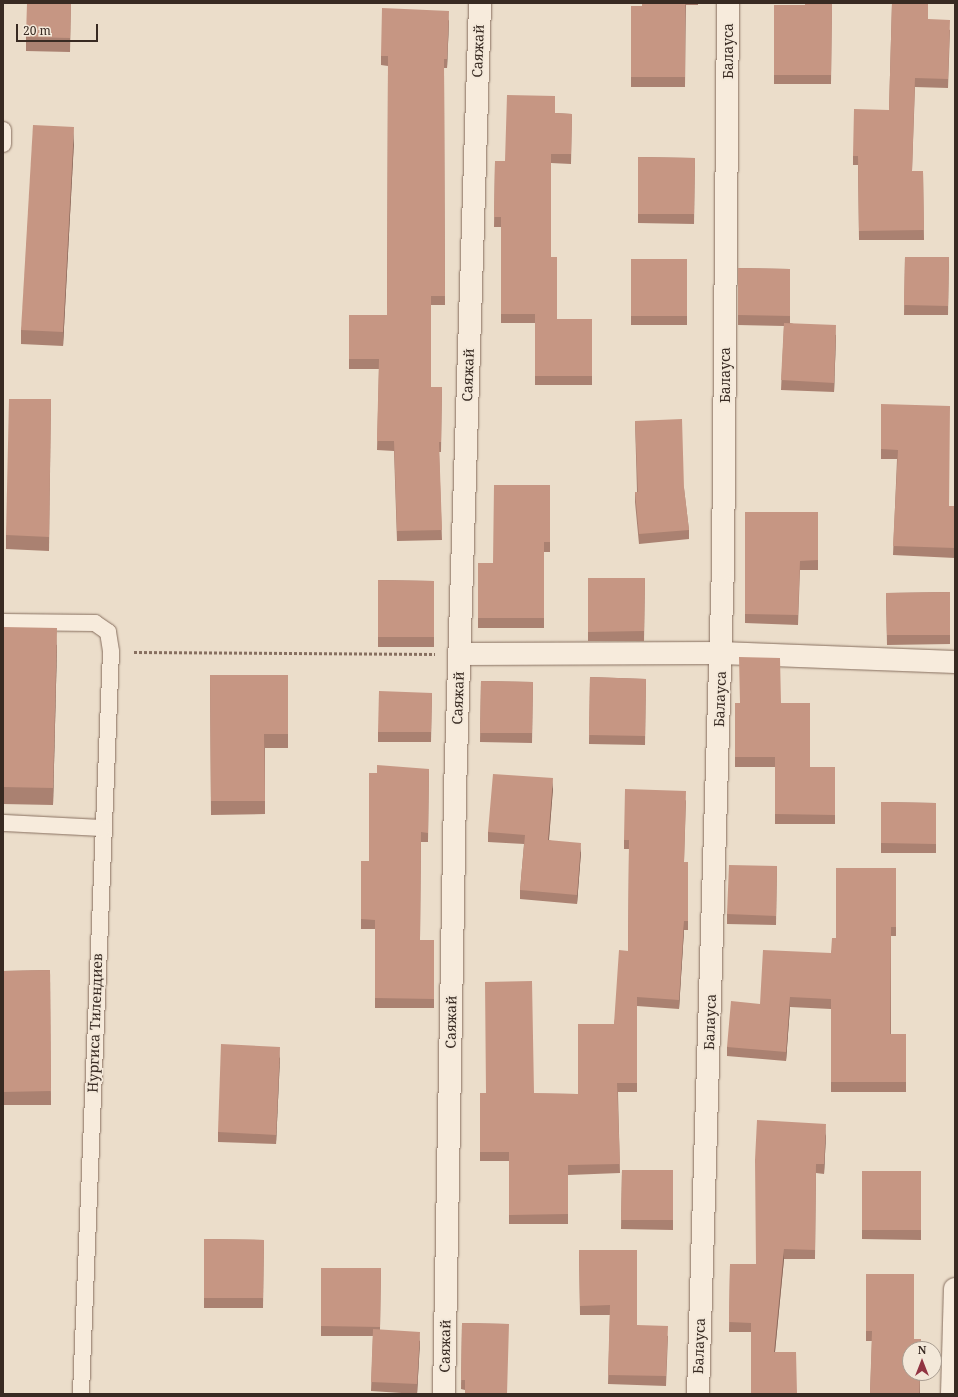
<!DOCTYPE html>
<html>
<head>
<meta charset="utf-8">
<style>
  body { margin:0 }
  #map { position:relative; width:958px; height:1397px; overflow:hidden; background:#ebddca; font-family:"Noto Serif",serif }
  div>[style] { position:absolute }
  .path>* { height:2.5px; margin-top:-1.25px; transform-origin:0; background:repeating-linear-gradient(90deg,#876f5f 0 3px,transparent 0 5px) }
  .roads { filter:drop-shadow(0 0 1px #876f5f) drop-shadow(0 0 1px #876f5f) }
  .service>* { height:16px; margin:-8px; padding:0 8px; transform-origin:8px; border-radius:8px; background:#f7ebdc }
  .minor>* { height:22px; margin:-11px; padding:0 11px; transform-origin:11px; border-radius:11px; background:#f7ebdc }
  .wall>* { inset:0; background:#aa8171 }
  .shaded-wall>* { inset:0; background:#8b695c }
  .building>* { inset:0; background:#c69683 }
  span { translate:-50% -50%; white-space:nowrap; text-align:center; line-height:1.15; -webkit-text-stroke:3.5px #f3e8d9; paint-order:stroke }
  .street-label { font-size:14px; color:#382a22 }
  .frame { position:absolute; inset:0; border:4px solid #382a22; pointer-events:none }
  .north { position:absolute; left:902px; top:1341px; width:40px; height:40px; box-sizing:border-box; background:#f3e8d9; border:1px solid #a89c90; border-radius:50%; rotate:0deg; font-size:11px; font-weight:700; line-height:16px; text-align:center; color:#382a22 }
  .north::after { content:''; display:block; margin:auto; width:14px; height:18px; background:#913442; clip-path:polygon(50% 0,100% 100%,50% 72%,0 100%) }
  .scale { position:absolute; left:16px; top:24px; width:82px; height:18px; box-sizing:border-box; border:2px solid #382a22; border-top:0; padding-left:5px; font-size:12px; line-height:14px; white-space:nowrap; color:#382a22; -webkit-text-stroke:3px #f3e8d9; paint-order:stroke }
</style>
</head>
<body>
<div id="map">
  <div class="path">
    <i style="left:134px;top:652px;width:301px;rotate:0.4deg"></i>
  </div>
  <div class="roads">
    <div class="service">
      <i style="left:3px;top:130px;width:14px;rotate:90deg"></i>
      <i style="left:3px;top:622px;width:92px;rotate:0.6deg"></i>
      <i style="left:95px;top:623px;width:16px;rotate:35deg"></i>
      <i style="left:108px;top:632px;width:20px;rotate:81deg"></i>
      <i style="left:111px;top:652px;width:743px;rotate:92.32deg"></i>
      <i style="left:3px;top:823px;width:100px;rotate:2.9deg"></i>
    </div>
    <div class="minor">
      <i style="left:459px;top:654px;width:262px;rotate:-0.2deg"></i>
      <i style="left:721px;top:653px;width:234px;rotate:2.2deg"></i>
      <i style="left:444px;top:1394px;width:603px;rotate:-88.95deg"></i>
      <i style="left:455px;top:791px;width:788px;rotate:-88.18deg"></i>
      <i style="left:698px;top:1394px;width:826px;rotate:-88.27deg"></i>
      <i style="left:723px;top:568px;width:565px;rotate:-89.49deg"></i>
      <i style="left:952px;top:1394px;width:105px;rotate:-88.4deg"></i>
    </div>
  </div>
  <div class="wall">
    <i style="clip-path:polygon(71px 3px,70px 52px,26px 51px,26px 37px)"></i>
    <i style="clip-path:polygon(642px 3px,698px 3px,698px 5px,686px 5px,685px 87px,631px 87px,631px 6px,642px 6px)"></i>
    <i style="clip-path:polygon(832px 3px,831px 84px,774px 84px,774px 5px,805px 5px)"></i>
    <i style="clip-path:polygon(890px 3px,928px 3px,928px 19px,950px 30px,948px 88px,915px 87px,912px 171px,923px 171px,924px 240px,859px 240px,858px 165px,853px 165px,853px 156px,889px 110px,892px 3px)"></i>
    <i style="clip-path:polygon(449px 20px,447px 68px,444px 68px,445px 305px,431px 305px,431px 387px,442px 387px,441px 452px,439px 452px,442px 540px,397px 541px,394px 451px,377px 450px,379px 369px,349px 369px,349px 315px,387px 315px,388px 66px,381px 65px,381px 56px)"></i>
    <i style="clip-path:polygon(555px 113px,572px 114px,571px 164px,551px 163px,551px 257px,557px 319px,592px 319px,592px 385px,535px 385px,535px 323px,501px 323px,501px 227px,494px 227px,495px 161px,505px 161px)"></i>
    <i style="clip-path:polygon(74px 141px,63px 346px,21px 344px,21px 330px)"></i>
    <i style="clip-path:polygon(638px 157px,695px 158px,694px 224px,638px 223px)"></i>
    <i style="clip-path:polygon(905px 257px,949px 257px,948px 315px,904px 315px)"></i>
    <i style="clip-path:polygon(631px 259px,687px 259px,687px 325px,631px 325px)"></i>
    <i style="clip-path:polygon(738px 268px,790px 269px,790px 323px,836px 335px,834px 392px,781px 390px,784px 326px,738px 325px)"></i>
    <i style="clip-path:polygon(51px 399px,49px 551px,6px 549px,6px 535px)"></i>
    <i style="clip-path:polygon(881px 404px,949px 506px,955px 506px,955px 558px,893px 555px,897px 459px,881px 459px)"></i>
    <i style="clip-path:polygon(635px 421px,684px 488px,689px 530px,689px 539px,639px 544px,635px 502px,635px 492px,637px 492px)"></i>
    <i style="clip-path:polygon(550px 485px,550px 552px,544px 552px,544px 628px,478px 628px,478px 563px,493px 563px)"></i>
    <i style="clip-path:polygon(745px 512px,818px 512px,818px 570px,800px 570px,798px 625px,745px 623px)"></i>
    <i style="clip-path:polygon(588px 578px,645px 578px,644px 641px,588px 641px)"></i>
    <i style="clip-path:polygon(378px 580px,434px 581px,434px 647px,378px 647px)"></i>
    <i style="clip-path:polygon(950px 592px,950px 644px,887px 645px,886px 593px)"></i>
    <i style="clip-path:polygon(3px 627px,57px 645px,53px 805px,3px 804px)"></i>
    <i style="clip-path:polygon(210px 675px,288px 675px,288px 748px,265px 748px,265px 814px,211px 815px)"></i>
    <i style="clip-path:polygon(590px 677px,646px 679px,645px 745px,589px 744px)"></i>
    <i style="clip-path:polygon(481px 681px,533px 682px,532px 743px,480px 742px)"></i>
    <i style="clip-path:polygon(432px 693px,431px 742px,378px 742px,378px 732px)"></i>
    <i style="clip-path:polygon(735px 703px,781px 703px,810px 767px,835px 767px,835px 824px,775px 824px,775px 767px,735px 767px)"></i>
    <i style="clip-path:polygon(429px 769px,428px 842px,421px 842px,420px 940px,434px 940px,434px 1008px,375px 1008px,375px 929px,361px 929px,361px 861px,369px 861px,377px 773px)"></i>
    <i style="clip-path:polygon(553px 788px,549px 840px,581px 852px,577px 904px,520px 899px,520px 890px,524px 844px,488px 842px,488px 832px)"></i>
    <i style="clip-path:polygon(686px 800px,684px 862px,688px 862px,688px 930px,684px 930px,679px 1009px,637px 1006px,637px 1092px,618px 1092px,620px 1173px,568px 1175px,568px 1224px,509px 1224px,509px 1161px,480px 1161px,480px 1093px,578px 1094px,614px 1024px,628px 951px,629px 849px,624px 849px,624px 840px)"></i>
    <i style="clip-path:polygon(881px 802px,936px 803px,936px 853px,881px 853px)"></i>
    <i style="clip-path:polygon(777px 866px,776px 925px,727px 924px,727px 914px)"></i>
    <i style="clip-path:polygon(896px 868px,896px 936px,891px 936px,891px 1034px,906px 1034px,906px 1092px,831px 1092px,831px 1009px,790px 1007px,786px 1061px,727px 1056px,727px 1047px,760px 1004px,831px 953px,836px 938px)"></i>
    <i style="clip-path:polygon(50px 970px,51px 1105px,3px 1105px,3px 971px)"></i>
    <i style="clip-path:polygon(280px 1057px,276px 1144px,218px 1142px,218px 1132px)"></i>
    <i style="clip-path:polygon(826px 1134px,824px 1174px,816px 1173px,815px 1259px,784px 1259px,775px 1352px,797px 1394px,751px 1332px,729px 1332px,730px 1264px,756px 1264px)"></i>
    <i style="clip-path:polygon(622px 1170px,673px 1170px,673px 1230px,621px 1229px)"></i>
    <i style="clip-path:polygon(862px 1171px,921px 1171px,921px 1240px,862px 1239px)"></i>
    <i style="clip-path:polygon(204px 1239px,264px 1240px,263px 1308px,204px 1308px)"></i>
    <i style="clip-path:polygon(579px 1250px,637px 1325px,668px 1336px,666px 1386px,608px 1384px,610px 1315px,580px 1315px)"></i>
    <i style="clip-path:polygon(321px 1268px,381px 1268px,380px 1330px,420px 1341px,417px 1394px,371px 1391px,373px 1336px,321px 1336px)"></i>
    <i style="clip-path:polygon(866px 1274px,910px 1373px,920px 1373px,920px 1394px,870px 1394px,872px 1341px,866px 1341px)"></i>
    <i style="clip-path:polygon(462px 1323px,509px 1324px,465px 1390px,461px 1389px)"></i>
  </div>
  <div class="shaded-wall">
    <i style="clip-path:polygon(449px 11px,449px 20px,447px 68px,447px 59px)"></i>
    <i style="clip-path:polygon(74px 127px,74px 141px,63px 346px,63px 332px)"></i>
    <i style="clip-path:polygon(836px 325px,836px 335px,834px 392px,834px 383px)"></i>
    <i style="clip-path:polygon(57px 628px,57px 645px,53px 805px,53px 788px)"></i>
    <i style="clip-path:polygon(553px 778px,553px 788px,548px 850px,548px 840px)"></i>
    <i style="clip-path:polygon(581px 843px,581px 852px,577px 904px,577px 895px)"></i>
    <i style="clip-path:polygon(684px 921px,684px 930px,679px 1009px,679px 1000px)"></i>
    <i style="clip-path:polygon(790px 997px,790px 1007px,786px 1061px,786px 1052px)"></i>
    <i style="clip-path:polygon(280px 1047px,280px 1057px,276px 1144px,276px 1135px)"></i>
    <i style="clip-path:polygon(826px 1124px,826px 1134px,824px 1174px,824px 1164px)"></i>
    <i style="clip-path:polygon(784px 1249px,784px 1259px,774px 1362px,774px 1352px)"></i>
    <i style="clip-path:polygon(420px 1332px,420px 1341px,417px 1394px,417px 1384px)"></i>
  </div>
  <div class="building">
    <i style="clip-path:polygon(27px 3px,71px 3px,70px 38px,26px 37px)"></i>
    <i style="clip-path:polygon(642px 3px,685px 3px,685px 77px,631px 77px,631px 6px,642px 6px)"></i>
    <i style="clip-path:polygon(805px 3px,832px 3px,831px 75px,774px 75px,774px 5px,805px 5px)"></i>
    <i style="clip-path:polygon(892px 3px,928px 3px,928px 19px,950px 20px,948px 79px,915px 78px,912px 171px,923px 171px,924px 230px,859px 231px,858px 156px,853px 156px,854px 109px,889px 110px)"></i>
    <i style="clip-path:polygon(382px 8px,449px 11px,447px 59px,444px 59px,445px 296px,431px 296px,431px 387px,442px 387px,441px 442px,439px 442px,442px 530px,397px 531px,394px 441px,377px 441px,379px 359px,349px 359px,349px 315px,387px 315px,388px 56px,381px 56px)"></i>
    <i style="clip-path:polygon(507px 95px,555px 96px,555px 113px,572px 114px,571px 154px,551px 154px,551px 257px,557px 257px,557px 319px,592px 319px,592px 376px,535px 376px,535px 314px,501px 314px,501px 217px,494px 217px,495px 161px,505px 161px)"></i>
    <i style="clip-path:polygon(33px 125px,74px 127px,63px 332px,21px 330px)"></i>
    <i style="clip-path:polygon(638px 157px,695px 158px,694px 214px,638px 214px)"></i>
    <i style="clip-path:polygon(905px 257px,949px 257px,948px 306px,904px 305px)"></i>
    <i style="clip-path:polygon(631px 259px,687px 259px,687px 316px,631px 316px)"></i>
    <i style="clip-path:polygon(738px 268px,790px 269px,790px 316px,738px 315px)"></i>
    <i style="clip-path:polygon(784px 323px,836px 325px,834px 383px,781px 380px)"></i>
    <i style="clip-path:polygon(9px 399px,51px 399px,49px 537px,6px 535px)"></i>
    <i style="clip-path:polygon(881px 404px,950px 406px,949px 506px,955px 506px,955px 548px,893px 546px,898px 450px,881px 449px)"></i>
    <i style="clip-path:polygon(682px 419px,684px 488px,689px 530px,639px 534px,635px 492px,638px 492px,635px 421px)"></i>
    <i style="clip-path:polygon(494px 485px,550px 485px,550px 542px,544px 542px,544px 618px,478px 618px,478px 563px,493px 563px)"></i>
    <i style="clip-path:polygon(745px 512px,818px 512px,818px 560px,800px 561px,798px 615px,745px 614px)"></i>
    <i style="clip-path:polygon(588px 578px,645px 578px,644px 631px,588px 632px)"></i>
    <i style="clip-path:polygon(378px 580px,434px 581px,434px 637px,378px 637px)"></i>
    <i style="clip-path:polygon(950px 592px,950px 635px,887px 635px,886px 593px)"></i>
    <i style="clip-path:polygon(3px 627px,57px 628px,53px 788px,3px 787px)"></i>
    <i style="clip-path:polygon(739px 657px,780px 658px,781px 703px,810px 703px,810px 767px,835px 767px,835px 815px,775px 814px,775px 757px,735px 757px,735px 703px,740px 703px)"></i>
    <i style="clip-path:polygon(210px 675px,288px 675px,288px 734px,264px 734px,265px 801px,211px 801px)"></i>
    <i style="clip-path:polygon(590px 677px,646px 679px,645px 736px,589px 735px)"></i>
    <i style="clip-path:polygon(481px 681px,533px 682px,532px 733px,480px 733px)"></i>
    <i style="clip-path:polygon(379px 691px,432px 693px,431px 732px,378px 732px)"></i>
    <i style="clip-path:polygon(377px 765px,429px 769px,428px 833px,421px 832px,420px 940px,434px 940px,434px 999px,375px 998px,375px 920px,361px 919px,361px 861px,369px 861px,369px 773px,377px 773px)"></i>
    <i style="clip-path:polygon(493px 774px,553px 778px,548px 840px,581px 843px,577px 895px,520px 890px,525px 835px,488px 832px)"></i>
    <i style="clip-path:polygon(625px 789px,686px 791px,684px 862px,688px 862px,688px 921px,684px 921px,679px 1000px,637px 997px,637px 1083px,617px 1083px,620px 1164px,568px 1165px,568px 1214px,509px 1215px,509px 1152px,480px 1152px,480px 1093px,486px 1093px,485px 982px,532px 981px,534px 1093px,578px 1094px,578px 1024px,614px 1024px,619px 950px,628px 951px,629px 840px,624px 840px)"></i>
    <i style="clip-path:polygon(881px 802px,936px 803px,936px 844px,881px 843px)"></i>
    <i style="clip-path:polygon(729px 865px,777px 866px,776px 916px,727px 914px)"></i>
    <i style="clip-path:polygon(836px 868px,896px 868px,896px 927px,891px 927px,890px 1034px,906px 1034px,906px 1082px,831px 1082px,831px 999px,790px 997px,786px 1052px,727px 1047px,731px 1001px,760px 1004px,763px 950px,831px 953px,832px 938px,836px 938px)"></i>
    <i style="clip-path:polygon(50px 970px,51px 1091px,3px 1092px,3px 971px)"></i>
    <i style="clip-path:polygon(221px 1044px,280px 1047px,276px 1135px,218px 1132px)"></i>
    <i style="clip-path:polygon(757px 1120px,826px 1124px,824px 1164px,816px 1164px,815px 1250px,784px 1249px,774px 1352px,796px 1352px,797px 1394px,751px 1394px,751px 1323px,729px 1322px,730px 1264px,756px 1264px,755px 1160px)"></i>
    <i style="clip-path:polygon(622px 1170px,673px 1170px,673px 1220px,621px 1220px)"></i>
    <i style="clip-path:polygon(862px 1171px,921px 1171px,921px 1230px,862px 1230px)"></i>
    <i style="clip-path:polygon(204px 1239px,264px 1240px,263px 1298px,204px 1298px)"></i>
    <i style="clip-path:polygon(579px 1250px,637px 1250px,637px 1325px,668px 1326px,666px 1376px,608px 1375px,610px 1305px,580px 1306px)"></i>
    <i style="clip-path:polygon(321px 1268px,381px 1268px,380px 1327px,321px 1326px)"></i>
    <i style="clip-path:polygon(866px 1274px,914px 1274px,914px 1339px,921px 1339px,921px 1349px,910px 1349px,910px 1373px,920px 1373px,919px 1394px,870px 1394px,872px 1331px,866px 1331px)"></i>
    <i style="clip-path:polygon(462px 1323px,509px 1324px,507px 1394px,465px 1394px,465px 1380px,461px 1380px)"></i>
    <i style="clip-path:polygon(373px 1329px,420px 1332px,417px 1384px,371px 1382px)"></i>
  </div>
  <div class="street-label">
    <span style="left:478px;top:51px;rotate:-88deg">Саяжай</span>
    <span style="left:728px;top:51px;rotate:-90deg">Балауса</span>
    <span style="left:468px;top:375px;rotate:-88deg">Саяжай</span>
    <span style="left:725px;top:375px;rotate:-90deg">Балауса</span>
    <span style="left:458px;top:698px;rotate:-88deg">Саяжай</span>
    <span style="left:720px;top:699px;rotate:-88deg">Балауса</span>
    <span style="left:451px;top:1022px;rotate:-89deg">Саяжай</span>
    <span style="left:710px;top:1022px;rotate:-88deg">Балауса</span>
    <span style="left:95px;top:1023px;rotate:-88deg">Нургиса Тилендиев</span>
    <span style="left:445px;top:1346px;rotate:-89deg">Саяжай</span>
    <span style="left:699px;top:1346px;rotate:-88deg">Балауса</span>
  </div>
  <div class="frame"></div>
  <div class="north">N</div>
  <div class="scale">20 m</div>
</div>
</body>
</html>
